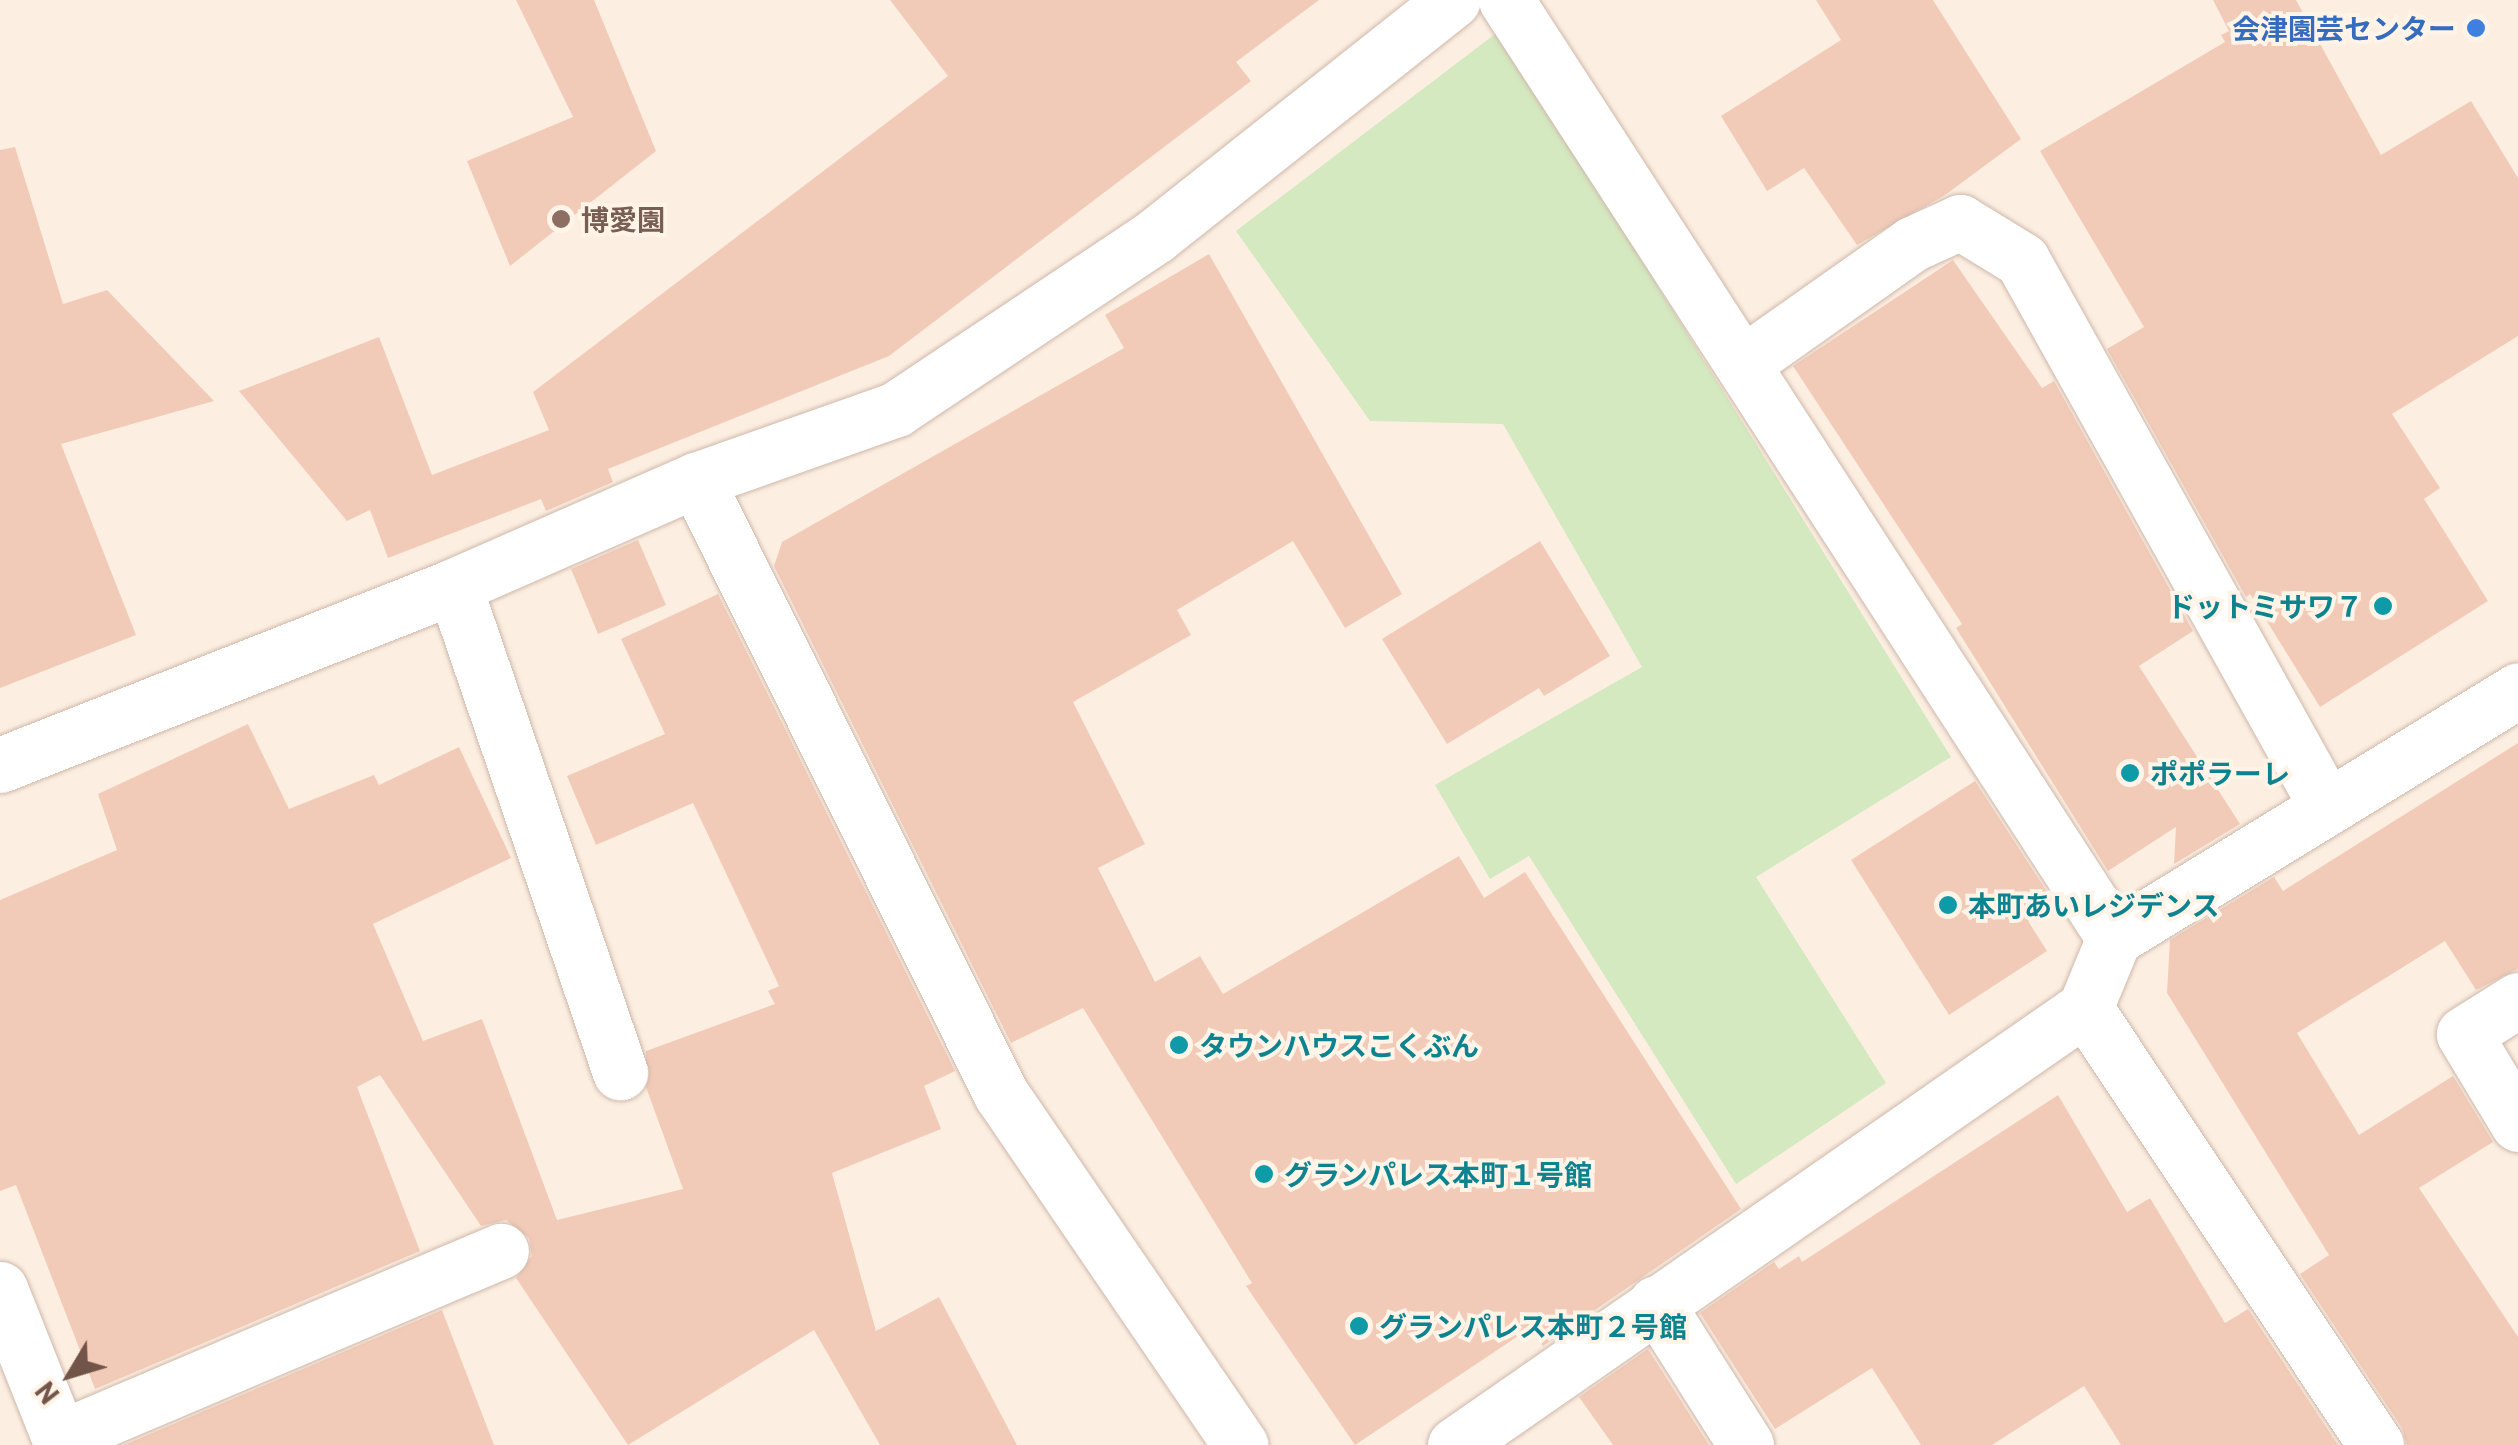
<!DOCTYPE html>
<html>
<head>
<meta charset="utf-8">
<style>
  body { margin:0 }
  #map { position:relative; width:2518px; height:1445px; overflow:hidden; background:#fcefe1; font-family:Barlow,"Noto Sans JP",sans-serif }
  div>[style] { position:absolute }
  .green>* { inset:0; background:#d4e9c0 }
  .building>* { inset:0; background:#f2cbb8 }
  .roads { filter:drop-shadow(0 0 2px #cfb8ab) drop-shadow(0 0 2px #cfb8ab) }
  .minor>* { height:55px; margin:-27.5px; padding:0 27.5px; transform-origin:27.5px; border-radius:27.5px; background:#fff }
  .dots>* { width:28px; height:28px; translate:-50% -50%; box-sizing:border-box; border:5px solid #fff4e7; border-radius:50% }
  span { translate:-50% -50%; white-space:nowrap; text-align:center; line-height:1.15; -webkit-text-stroke:8px #fff4e7; paint-order:stroke }
  .shop-label { font-size:28px; color:#366cbe; font-weight:700 }
  .right { translate:-100% -50%; text-align:right }
  .education-label { font-size:28px; color:#785e54; font-weight:700 }
  .left { translate:0 -50%; text-align:left }
  .culture-label { font-size:28px; color:#0d838f; font-weight:700 }
  .north { position:absolute; left:20px; top:1325px; width:100px; height:100px; -webkit-text-stroke:8px #fff4e7; paint-order:stroke; rotate:232deg; font-size:28px; font-weight:700; line-height:40px; text-align:center; color:#735448 }
  .north::after { content:''; display:block; margin:auto; width:35px; height:45px; background:#735448; clip-path:polygon(50% 0,100% 100%,50% 72%,0 100%) }
</style>
</head>
<body>
<div id="map">
  <div class="green">
    <i style="clip-path:polygon(1499px 31px,1951px 757px,1756px 877px,1886px 1083px,1736px 1184px,1529px 856px,1490px 879px,1435px 785px,1642px 667px,1503px 424px,1370px 421px,1236px 231px)"></i>
  </div>
  <div class="building">
    <i style="clip-path:polygon(516px 0,594px 0,656px 151px,510px 266px,467px 161px,573px 117px)"></i>
    <i style="clip-path:polygon(890px 0,1319px 0,1236px 62px,1251px 81px,889px 356px,608px 469px,613px 482px,546px 511px,541px 499px,388px 558px,370px 510px,347px 521px,239px 391px,379px 337px,432px 475px,549px 430px,533px 392px,948px 76px)"></i>
    <i style="clip-path:polygon(1816px 0,1933px 0,2021px 139px,1945px 195px,1857px 245px,1804px 168px,1767px 191px,1721px 116px,1841px 40px)"></i>
    <i style="clip-path:polygon(2213px 0,2296px 0,2381px 155px,2471px 101px,2518px 178px,2518px 336px,2392px 414px,2440px 488px,2424px 499px,2488px 601px,2320px 707px,2250px 594px,2246px 597px,2107px 349px,2144px 327px,2040px 151px,2225px 42px,2221px 35px,2229px 31px)"></i>
    <i style="clip-path:polygon(15px 147px,63px 304px,107px 290px,214px 401px,61px 444px,136px 635px,0 688px,0 150px)"></i>
    <i style="clip-path:polygon(1209px 254px,1402px 594px,1345px 628px,1293px 541px,1177px 610px,1191px 635px,1073px 702px,1145px 844px,1098px 868px,1155px 982px,1200px 956px,1223px 994px,1459px 856px,1484px 898px,1525px 872px,1741px 1209px,1543px 1346px,1530px 1328px,1355px 1445px,1246px 1286px,1252px 1283px,1083px 1008px,1011px 1043px,774px 566px,782px 542px,1124px 348px,1105px 315px)"></i>
    <i style="clip-path:polygon(1953px 260px,2042px 388px,2054px 381px,2193px 631px,2139px 666px,2240px 824px,2174px 864px,2176px 827px,2108px 871px,1956px 628px,1962px 624px,1793px 366px)"></i>
    <i style="clip-path:polygon(638px 540px,666px 605px,598px 634px,571px 569px)"></i>
    <i style="clip-path:polygon(1540px 541px,1610px 656px,1544px 696px,1539px 688px,1447px 744px,1382px 639px)"></i>
    <i style="clip-path:polygon(718px 594px,955px 1071px,924px 1086px,941px 1129px,832px 1173px,876px 1331px,939px 1297px,1017px 1445px,880px 1445px,814px 1330px,628px 1445px,516px 1278px,532px 1256px,529px 1238px,506px 1220px,481px 1226px,380px 1075px,357px 1087px,420px 1251px,95px 1389px,16px 1185px,0 1191px,0 900px,117px 850px,98px 794px,248px 724px,289px 809px,374px 775px,379px 785px,459px 747px,511px 858px,373px 924px,423px 1041px,482px 1019px,557px 1220px,683px 1189px,646px 1087px,646px 1051px,775px 1004px,768px 991px,779px 986px,693px 803px,596px 845px,567px 776px,665px 734px,621px 639px)"></i>
    <i style="clip-path:polygon(2518px 743px,2518px 969px,2476px 990px,2445px 941px,2297px 1033px,2359px 1135px,2453px 1076px,2493px 1142px,2419px 1188px,2518px 1337px,2518px 1445px,2407px 1445px,2402px 1428px,2300px 1274px,2329px 1255px,2167px 993px,2170px 940px,2274px 877px,2283px 891px)"></i>
    <i style="clip-path:polygon(1975px 781px,2055px 904px,2028px 921px,2047px 951px,1949px 1015px,1851px 860px)"></i>
    <i style="clip-path:polygon(2058px 1095px,2127px 1212px,2150px 1198px,2225px 1323px,2248px 1309px,2338px 1445px,2121px 1445px,2084px 1386px,1992px 1445px,1921px 1445px,1872px 1368px,1775px 1429px,1700px 1313px,1774px 1262px,1779px 1269px,1799px 1256px,1802px 1262px)"></i>
    <i style="clip-path:polygon(442px 1310px,494px 1445px,124px 1445px)"></i>
    <i style="clip-path:polygon(1648px 1349px,1709px 1445px,1613px 1445px,1579px 1397px)"></i>
  </div>
  <div class="roads">
    <div class="minor">
      <i style="left:1506px;top:0;width:1118px;rotate:57.05deg"></i>
      <i style="left:1742px;top:364px;width:208px;rotate:-35.2deg"></i>
      <i style="left:1912px;top:244px;width:53px;rotate:-24.6deg"></i>
      <i style="left:1960px;top:222px;width:73px;rotate:31.5deg"></i>
      <i style="left:2022px;top:260px;width:626px;rotate:60.86deg"></i>
      <i style="left:696px;top:480px;width:686px;rotate:63.58deg"></i>
      <i style="left:1001px;top:1094px;width:425px;rotate:55.7deg"></i>
      <i style="left:454px;top:586px;width:514px;rotate:71.14deg"></i>
      <i style="left:0;top:765px;width:488px;rotate:-21.5deg"></i>
      <i style="left:454px;top:586px;width:264px;rotate:-23.7deg"></i>
      <i style="left:696px;top:480px;width:212px;rotate:-19.5deg"></i>
      <i style="left:896px;top:409px;width:311px;rotate:-33.7deg"></i>
      <i style="left:1155px;top:236px;width:380px;rotate:-38.4deg"></i>
      <i style="left:2518px;top:1000px;width:64px;rotate:147.8deg"></i>
      <i style="left:2464px;top:1034px;width:105px;rotate:59deg"></i>
      <i style="left:2085px;top:1008px;width:525px;rotate:56.34deg"></i>
      <i style="left:0;top:1289px;width:168px;rotate:68.3deg"></i>
      <i style="left:1656px;top:1303px;width:168px;rotate:57.6deg"></i>
      <i style="left:60px;top:1438px;width:479px;rotate:-23deg"></i>
      <i style="left:1455px;top:1445px;width:767px;rotate:-34.75deg"></i>
      <i style="left:2085px;top:1008px;width:76px;rotate:-67.5deg"></i>
      <i style="left:2114px;top:938px;width:474px;rotate:-31.5deg"></i>
    </div>
  </div>
  <div class="dots">
    <i style="left:2476px;top:28px;background:#3f7fe0"></i>
    <i style="left:561px;top:219px;background:#8d6e63"></i>
    <i style="left:2383px;top:606px;background:#0f9aa8"></i>
    <i style="left:2130px;top:773px;background:#0f9aa8"></i>
    <i style="left:1948px;top:905px;background:#0f9aa8"></i>
    <i style="left:1179px;top:1045px;background:#0f9aa8"></i>
    <i style="left:1264px;top:1174px;background:#0f9aa8"></i>
    <i style="left:1359px;top:1326px;background:#0f9aa8"></i>
  </div>
  <div class="shop-label">
    <span class="right" style="left:2456px;top:28px">会津園芸センター</span>
  </div>
  <div class="education-label">
    <span class="left" style="left:581px;top:219px">博愛園</span>
  </div>
  <div class="culture-label">
    <span class="right" style="left:2363px;top:606px">ドットミサワ７</span>
    <span class="left" style="left:2150px;top:773px">ポポラーレ</span>
    <span class="left" style="left:1968px;top:905px">本町あいレジデンス</span>
    <span class="left" style="left:1199px;top:1045px">タウンハウスこくぶん</span>
    <span class="left" style="left:1284px;top:1174px">グランパレス本町１号館</span>
    <span class="left" style="left:1379px;top:1326px">グランパレス本町２号館</span>
  </div>
  <div class="north">N</div>
</div>
</body>
</html>
